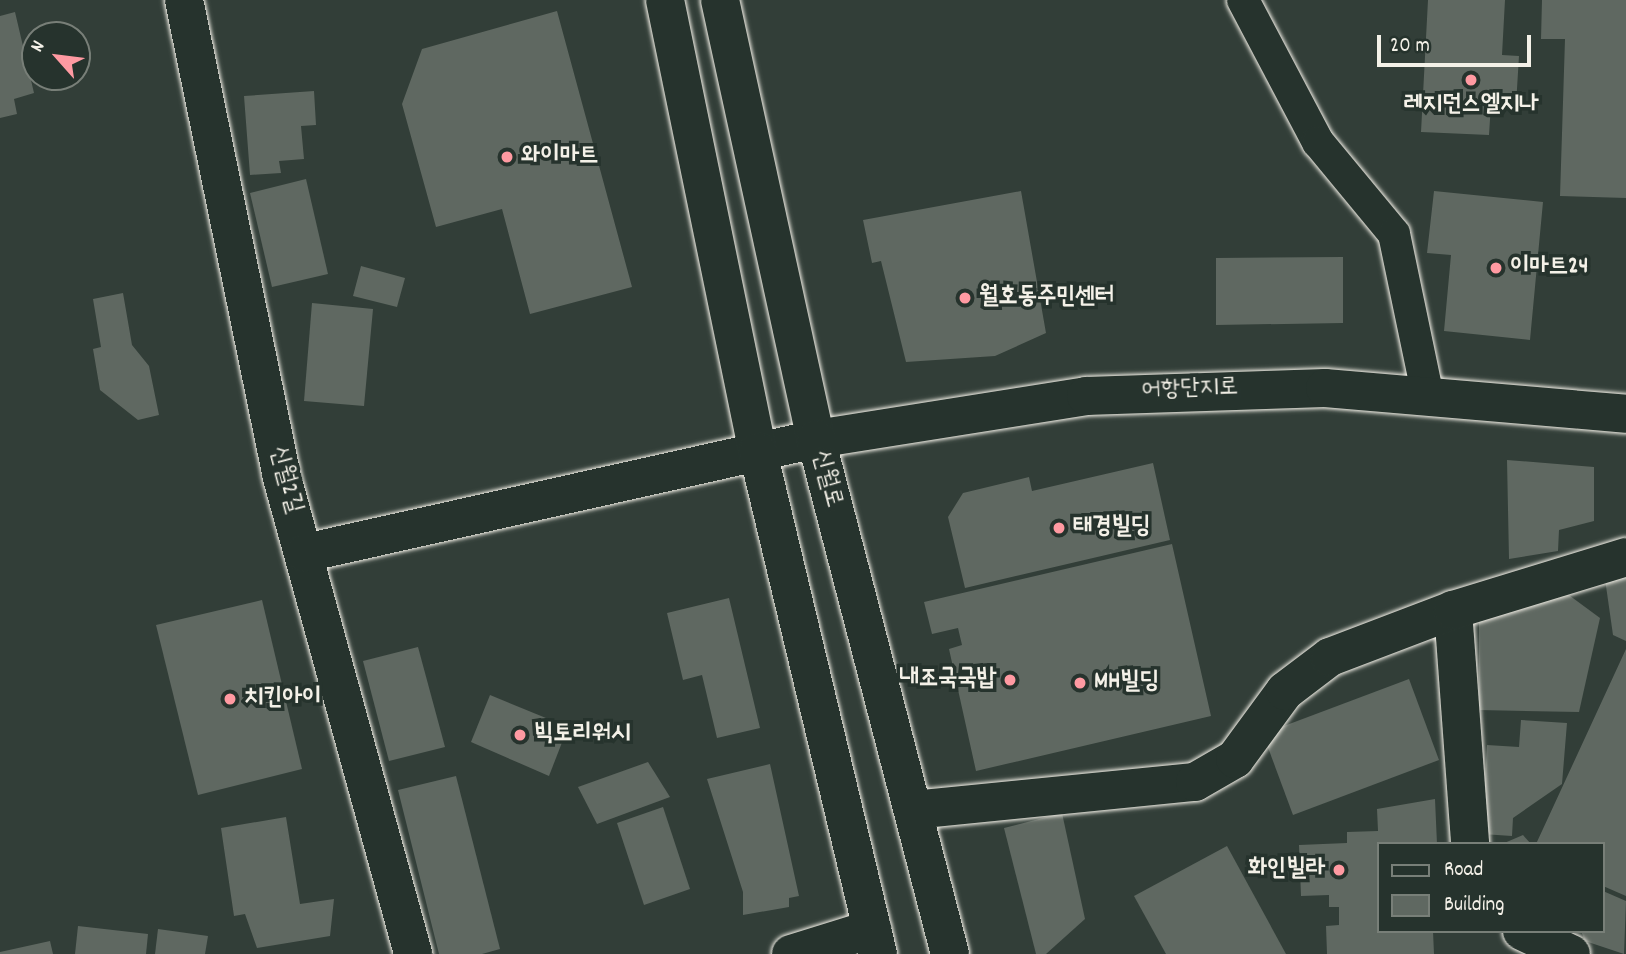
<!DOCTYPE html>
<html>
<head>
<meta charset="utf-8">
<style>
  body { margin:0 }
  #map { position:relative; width:1626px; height:954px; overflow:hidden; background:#323e38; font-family:Dekko,"Poor Story",sans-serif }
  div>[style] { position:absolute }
  .building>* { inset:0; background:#5f6861 }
  .roads { filter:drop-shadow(0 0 2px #f4f1e8) drop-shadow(0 0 2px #f4f1e8) }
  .service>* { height:32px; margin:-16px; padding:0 16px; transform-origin:16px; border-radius:16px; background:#26332d }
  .minor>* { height:38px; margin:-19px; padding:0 19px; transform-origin:19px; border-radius:19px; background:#26332d }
  .tertiary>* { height:38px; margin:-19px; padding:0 19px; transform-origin:19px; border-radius:19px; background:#26332d }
  .dots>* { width:19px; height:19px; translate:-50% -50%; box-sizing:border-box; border:4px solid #26332d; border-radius:50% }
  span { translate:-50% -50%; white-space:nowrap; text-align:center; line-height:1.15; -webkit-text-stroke:7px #26332d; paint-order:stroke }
  .poi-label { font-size:24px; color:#f4f1e8; font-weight:700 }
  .left { translate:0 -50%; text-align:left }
  .right { translate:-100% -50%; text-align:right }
  .street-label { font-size:24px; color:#f4f1e8 }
  .legend { position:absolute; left:1377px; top:842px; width:228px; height:91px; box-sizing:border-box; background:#26332d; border:2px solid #787f78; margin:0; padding:9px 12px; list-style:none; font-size:21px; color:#f4f1e8 }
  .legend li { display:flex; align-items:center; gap:14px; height:35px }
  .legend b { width:35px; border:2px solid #787f78 }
  .north { position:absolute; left:21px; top:21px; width:70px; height:70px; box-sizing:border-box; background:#26332d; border:2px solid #787f78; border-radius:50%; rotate:298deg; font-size:19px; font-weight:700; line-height:28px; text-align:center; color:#f4f1e8 }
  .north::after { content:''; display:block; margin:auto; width:24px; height:32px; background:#ff9aa2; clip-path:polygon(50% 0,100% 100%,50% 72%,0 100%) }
  .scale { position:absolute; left:1377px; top:35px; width:154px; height:32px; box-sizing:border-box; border:4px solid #f4f1e8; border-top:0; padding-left:9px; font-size:21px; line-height:24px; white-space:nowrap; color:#f4f1e8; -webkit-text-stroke:5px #26332d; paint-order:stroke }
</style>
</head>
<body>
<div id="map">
  <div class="building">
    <i style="clip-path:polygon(1428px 0,1505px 0,1502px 55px,1519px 56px,1516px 105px,1491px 104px,1489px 135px,1421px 132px)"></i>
    <i style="clip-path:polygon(1542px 0,1626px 0,1626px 198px,1560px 196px,1565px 39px,1541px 39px)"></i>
    <i style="clip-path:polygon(557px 11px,632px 287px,530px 314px,502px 209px,436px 227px,402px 104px,422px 49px)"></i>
    <i style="clip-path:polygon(15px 12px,34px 93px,14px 99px,17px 114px,0 118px,0 16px)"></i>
    <i style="clip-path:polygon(314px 91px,316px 125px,301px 126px,304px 159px,279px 161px,281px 173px,250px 175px,244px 96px)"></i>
    <i style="clip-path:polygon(306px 179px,328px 274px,272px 287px,250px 193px)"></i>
    <i style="clip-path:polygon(1021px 191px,1046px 333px,995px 356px,906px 362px,881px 261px,872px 263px,863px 220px)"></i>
    <i style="clip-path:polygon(1434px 191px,1543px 202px,1530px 340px,1444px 331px,1451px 255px,1427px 253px)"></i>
    <i style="clip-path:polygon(1343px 257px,1343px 323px,1216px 325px,1216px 258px)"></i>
    <i style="clip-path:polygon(361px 266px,405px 278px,397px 307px,353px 296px)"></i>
    <i style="clip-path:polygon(123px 293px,132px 345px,149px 366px,159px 415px,138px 420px,100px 390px,93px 349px,101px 347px,93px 299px)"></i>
    <i style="clip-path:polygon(312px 303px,373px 309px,364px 406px,304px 401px)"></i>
    <i style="clip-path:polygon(1507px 460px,1594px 467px,1594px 521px,1559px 530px,1558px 551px,1509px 559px)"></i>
    <i style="clip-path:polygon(1153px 463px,1170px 540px,965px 588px,948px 517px,963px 493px,1029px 477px,1032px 491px)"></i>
    <i style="clip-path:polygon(1172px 544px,1211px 716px,976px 771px,949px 649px,962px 645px,958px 628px,932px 634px,924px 602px)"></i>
    <i style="clip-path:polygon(1626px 573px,1626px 641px,1613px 635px,1605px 579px)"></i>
    <i style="clip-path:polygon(1562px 590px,1600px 618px,1579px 712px,1479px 710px,1479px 621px)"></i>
    <i style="clip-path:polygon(729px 598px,760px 728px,717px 738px,702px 675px,683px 680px,667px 613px)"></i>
    <i style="clip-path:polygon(262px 600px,302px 769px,198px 795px,156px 625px)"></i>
    <i style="clip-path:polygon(418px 647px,445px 747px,389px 761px,363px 661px)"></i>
    <i style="clip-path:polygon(1626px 649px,1626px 896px,1603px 886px,1603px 844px,1536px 844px)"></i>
    <i style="clip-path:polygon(1409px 679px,1439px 760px,1293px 815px,1263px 734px)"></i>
    <i style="clip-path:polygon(490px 695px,568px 727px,549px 776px,471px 742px)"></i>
    <i style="clip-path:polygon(1521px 720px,1567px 723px,1562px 784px,1513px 818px,1512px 836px,1482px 834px,1487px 745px,1519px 747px)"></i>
    <i style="clip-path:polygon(648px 762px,670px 797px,597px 824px,578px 787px)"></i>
    <i style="clip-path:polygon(770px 764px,799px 896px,789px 898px,789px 907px,743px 915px,743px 892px,707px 779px)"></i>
    <i style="clip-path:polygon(456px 776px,500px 949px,482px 954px,439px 954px,398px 790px)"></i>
    <i style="clip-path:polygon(1435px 799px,1437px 844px,1379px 844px,1379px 931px,1433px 931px,1434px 954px,1327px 954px,1326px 926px,1339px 925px,1339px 907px,1329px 907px,1329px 895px,1301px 896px,1299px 845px,1347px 843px,1347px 832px,1378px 831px,1377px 809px)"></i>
    <i style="clip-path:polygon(663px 807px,690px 889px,644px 905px,617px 823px)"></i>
    <i style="clip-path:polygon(1062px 813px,1085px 919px,1046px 954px,1036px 954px,1004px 828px)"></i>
    <i style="clip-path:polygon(286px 817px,300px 904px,334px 899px,330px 936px,257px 948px,245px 914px,234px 916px,221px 828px)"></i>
    <i style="clip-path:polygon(1523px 835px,1531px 844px,1502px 844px)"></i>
    <i style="clip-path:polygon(1227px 846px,1286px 954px,1166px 954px,1134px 896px)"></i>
    <i style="clip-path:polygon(1603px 891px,1626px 901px,1624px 954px,1585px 941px,1581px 931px,1603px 931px)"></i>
    <i style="clip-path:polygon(78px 926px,148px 934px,146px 954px,75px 954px)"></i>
    <i style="clip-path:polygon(158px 929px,208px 936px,205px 954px,155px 954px)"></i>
    <i style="clip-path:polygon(50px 941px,53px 954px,0 954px,0 952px)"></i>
  </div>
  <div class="roads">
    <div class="service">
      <i style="left:1243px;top:0;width:161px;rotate:62.2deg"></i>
      <i style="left:1318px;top:142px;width:119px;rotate:50.4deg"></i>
      <i style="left:1394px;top:234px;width:161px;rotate:78.2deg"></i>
    </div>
    <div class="minor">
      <i style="left:184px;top:0;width:484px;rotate:78.4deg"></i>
      <i style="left:281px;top:474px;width:498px;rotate:74.6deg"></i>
      <i style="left:305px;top:553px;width:524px;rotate:-12.58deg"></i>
      <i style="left:816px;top:439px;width:273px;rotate:-9deg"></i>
      <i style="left:1086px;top:396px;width:239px;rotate:-1.9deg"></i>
      <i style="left:1325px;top:388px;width:302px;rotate:4.9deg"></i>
      <i style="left:1453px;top:610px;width:235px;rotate:85.8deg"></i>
      <i style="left:913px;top:810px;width:283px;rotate:-5.7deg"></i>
      <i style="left:1195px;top:782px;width:46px;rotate:-29.9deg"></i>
      <i style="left:1235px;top:759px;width:84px;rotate:-53.7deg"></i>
      <i style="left:1285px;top:691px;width:56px;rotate:-37.1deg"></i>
      <i style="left:1330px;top:657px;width:132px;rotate:-20.9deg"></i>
      <i style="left:1453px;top:610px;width:181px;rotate:-17deg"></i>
      <i style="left:1522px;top:931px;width:54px;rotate:25.1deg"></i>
      <i style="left:791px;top:954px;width:85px;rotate:-17.2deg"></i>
    </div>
    <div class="tertiary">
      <i style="left:665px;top:0;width:461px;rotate:78.4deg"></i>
      <i style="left:758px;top:452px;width:516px;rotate:76.56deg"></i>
      <i style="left:720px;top:0;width:449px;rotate:77.7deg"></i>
      <i style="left:816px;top:439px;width:532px;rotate:75.42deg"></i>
    </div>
  </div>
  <div class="dots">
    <i style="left:1471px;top:80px;background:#ff9aa2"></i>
    <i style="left:507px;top:157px;background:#ff9aa2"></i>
    <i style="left:1496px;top:268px;background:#ff9aa2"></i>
    <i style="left:965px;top:298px;background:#ff9aa2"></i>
    <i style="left:1059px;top:528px;background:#ff9aa2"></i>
    <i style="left:1010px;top:680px;background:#ff9aa2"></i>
    <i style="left:1080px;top:683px;background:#ff9aa2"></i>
    <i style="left:230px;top:699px;background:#ff9aa2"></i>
    <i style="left:520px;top:735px;background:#ff9aa2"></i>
    <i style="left:1339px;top:870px;background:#ff9aa2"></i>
  </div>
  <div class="poi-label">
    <span style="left:1471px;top:106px">레지던스엘지나</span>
    <span class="left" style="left:521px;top:157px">와이마트</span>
    <span class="left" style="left:1510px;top:268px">이마트24</span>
    <span class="left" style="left:979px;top:298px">월호동주민센터</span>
    <span class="left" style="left:1073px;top:528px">태경빌딩</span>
    <span class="right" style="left:996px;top:680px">내조국국밥</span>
    <span class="left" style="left:1094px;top:683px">MH빌딩</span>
    <span class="left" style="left:244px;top:699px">치킨아이</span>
    <span class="left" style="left:534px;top:735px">빅토리워시</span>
    <span class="right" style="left:1325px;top:870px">화인빌라</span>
  </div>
  <div class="street-label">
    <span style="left:1190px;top:390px;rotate:-2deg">어항단지로</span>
    <span style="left:826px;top:479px;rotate:75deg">신월로</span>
    <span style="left:285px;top:480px;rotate:75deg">신월2길</span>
  </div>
  <ul class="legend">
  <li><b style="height:9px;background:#26332d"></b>Road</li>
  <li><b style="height:19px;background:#5f6861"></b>Building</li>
  </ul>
  <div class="north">N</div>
  <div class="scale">20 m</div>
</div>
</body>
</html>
